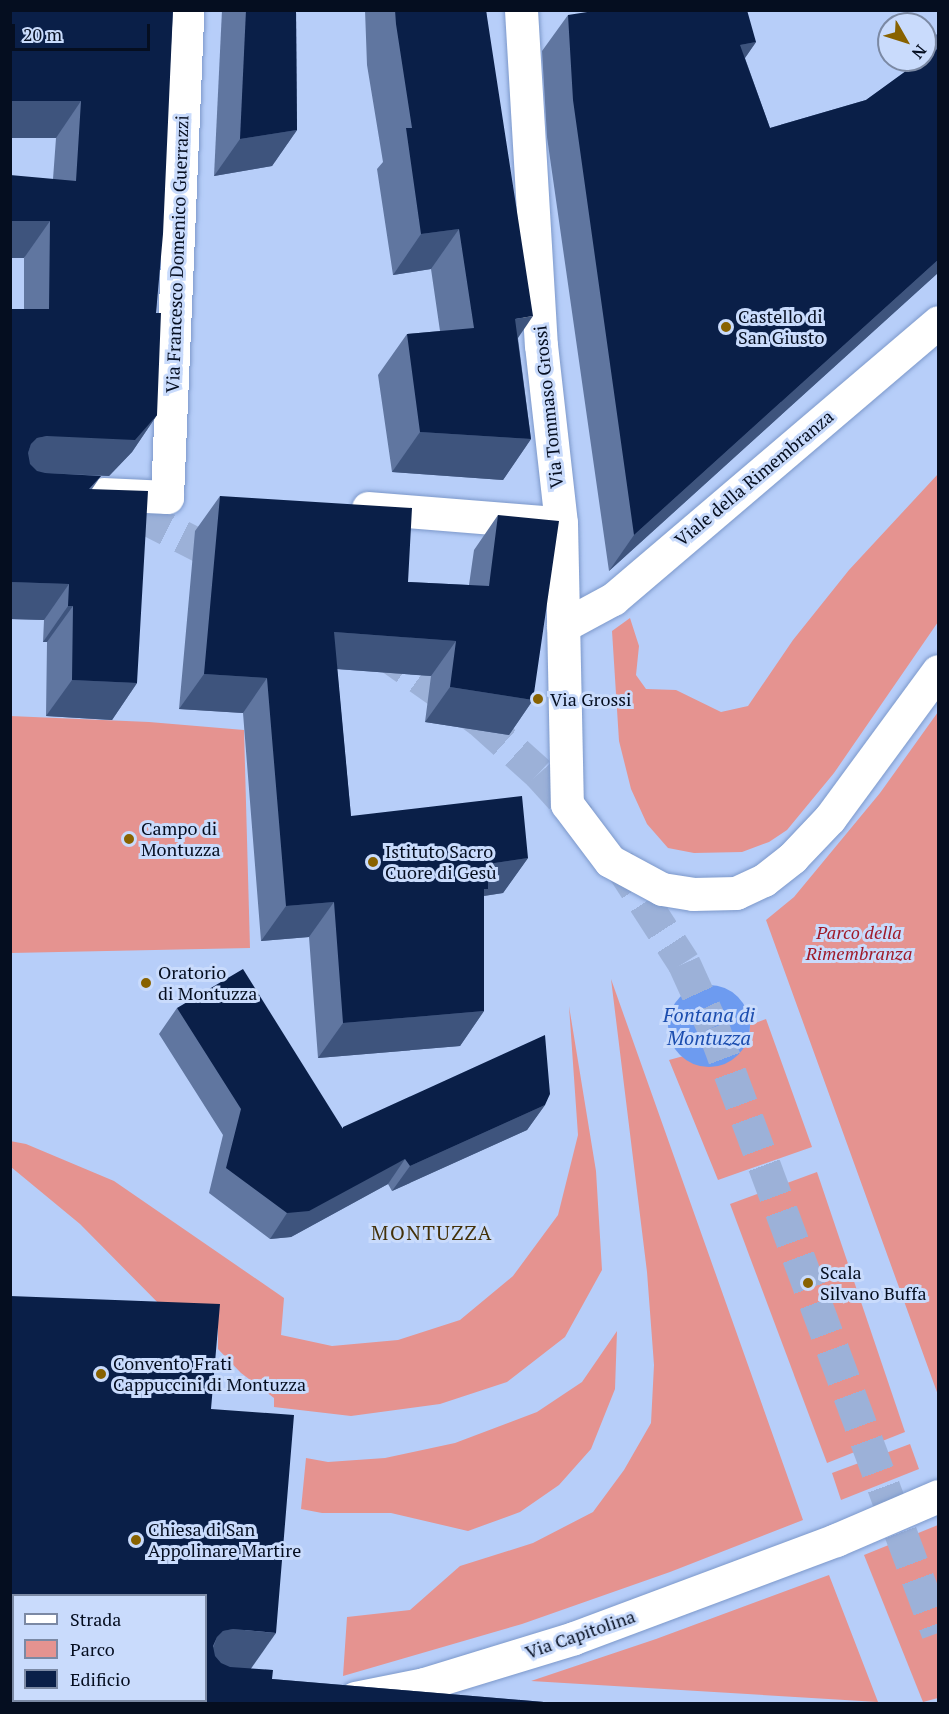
<!DOCTYPE html>
<html>
<head>
<meta charset="utf-8">
<style>
  body { margin:0 }
  #map { position:relative; width:949px; height:1714px; overflow:hidden; background:#b7cef9; font-family:"PT Serif",serif }
  div>[style] { position:absolute }
  .green>* { inset:0; background:#e59390 }
  .water>* { inset:0; background:#6d9bf0 }
  .round { border-radius:50% }
  .primary-tunnel>* { height:33px; margin-top:-16.5px; transform-origin:0; background:repeating-linear-gradient(90deg,#9cb1d8 0 33px,transparent 0 49px) }
  .roads { filter:drop-shadow(0 0 2px #7c98ca) drop-shadow(0 0 2px #7c98ca) }
  .minor>* { height:33px; margin:-16.5px; padding:0 16.5px; transform-origin:16.5px; border-radius:16.5px; background:#fff }
  .wall>* { inset:0; background:#6076a0 }
  .shaded-wall>* { inset:0; background:#3e547d }
  .building>* { inset:0; background:#0a1f48 }
  .dots>* { width:16px; height:16px; translate:-50% -50%; box-sizing:border-box; border:3px solid #c9dbfc; border-radius:50% }
  span { translate:-50% -50%; white-space:nowrap; text-align:center; line-height:1.15; -webkit-text-stroke:6px #c9dbfc; paint-order:stroke }
  .street-label { font-size:18px; color:#050e20 }
  .poi-label { font-size:18px; color:#050e20 }
  .left { translate:0 -50%; text-align:left }
  .park-label { font-size:18px; color:#9f1a29; font-style:italic }
  .water-label { font-size:20px; color:#1b4daf; font-style:italic }
  .neighbourhood-label { font-size:20px; color:#433109; letter-spacing:1.5px }
  .frame { position:absolute; inset:0; border:12px solid #050e20; pointer-events:none }
  .legend { position:absolute; left:12px; top:1594px; width:195px; height:108px; box-sizing:border-box; background:#c9dbfc; border:2px solid #7b89a4; margin:0; padding:8px 10px; list-style:none; font-size:18px; color:#050e20 }
  .legend li { display:flex; align-items:center; gap:12px; height:30px }
  .legend b { width:30px; border:2px solid #7b89a4 }
  .north { position:absolute; left:877px; top:12px; width:60px; height:60px; box-sizing:border-box; background:#c9dbfc; border:2px solid #7b89a4; border-radius:50%; rotate:129deg; font-size:16px; font-weight:700; line-height:24px; text-align:center; color:#050e20 }
  .north::after { content:''; display:block; margin:auto; width:21px; height:27px; background:#886200; clip-path:polygon(50% 0,100% 100%,50% 72%,0 100%) }
  .scale { position:absolute; left:12px; top:24px; width:138px; height:27px; box-sizing:border-box; border:3px solid #050e20; border-top:0; padding-left:8px; font-size:18px; line-height:21px; white-space:nowrap; color:#050e20; -webkit-text-stroke:4px #c9dbfc; paint-order:stroke }
</style>
</head>
<body>
<div id="map">
  <div class="green">
    <i style="clip-path:polygon(938px 474px,938px 622px,834px 773px,787px 830px,769px 842px,742px 852px,694px 853px,668px 848px,647px 824px,631px 789px,619px 741px,612px 631px,630px 618px,639px 646px,636px 675px,646px 689px,676px 690px,721px 712px,748px 706px,793px 640px,849px 570px)"></i>
    <i style="clip-path:polygon(938px 712px,938px 1395px,766px 920px,794px 897px,880px 793px)"></i>
    <i style="clip-path:polygon(10px 716px,149px 722px,244px 730px,250px 948px,11px 953px)"></i>
    <i style="clip-path:polygon(611px 979px,803px 1520px,670px 1572px,522px 1624px,343px 1676px,347px 1617px,410px 1610px,460px 1566px,533px 1543px,593px 1512px,624px 1470px,651px 1423px,654px 1365px,647px 1272px)"></i>
    <i style="clip-path:polygon(569px 1006px,596px 1171px,602px 1270px,565px 1337px,507px 1382px,440px 1404px,351px 1416px,274px 1407px,274px 1398px,241px 1373px,218px 1349px,218px 1327px,178px 1323px,80px 1224px,11px 1167px,10px 1141px,26px 1144px,114px 1181px,284px 1298px,281px 1335px,332px 1346px,398px 1340px,460px 1320px,513px 1276px,558px 1215px,578px 1135px)"></i>
    <i style="clip-path:polygon(766px 1019px,812px 1147px,718px 1180px,669px 1060px,749px 1038px,750px 1025px)"></i>
    <i style="clip-path:polygon(817px 1172px,905px 1432px,827px 1463px,730px 1204px)"></i>
    <i style="clip-path:polygon(617px 1331px,615px 1389px,591px 1449px,559px 1485px,520px 1512px,468px 1531px,391px 1513px,322px 1513px,301px 1509px,306px 1458px,328px 1462px,385px 1458px,455px 1443px,537px 1412px,582px 1382px)"></i>
    <i style="clip-path:polygon(910px 1444px,919px 1469px,841px 1500px,832px 1473px)"></i>
    <i style="clip-path:polygon(938px 1525px,938px 1698px,923px 1702px,864px 1555px)"></i>
    <i style="clip-path:polygon(829px 1575px,878px 1702px,531px 1681px,656px 1639px)"></i>
  </div>
  <div class="water">
    <i class="round" style="left:668px;top:985px;width:82px;height:82px"></i>
  </div>
  <div class="primary-tunnel">
    <i style="left:104px;top:503px;width:36px;rotate:18deg"></i>
    <i style="left:138px;top:514px;width:108px;rotate:27deg"></i>
    <i style="left:379px;top:649px;width:123px;rotate:35.1deg"></i>
    <i style="left:480px;top:720px;width:79px;rotate:41.9deg"></i>
    <i style="left:539px;top:773px;width:61px;rotate:47.7deg"></i>
    <i style="left:618px;top:861px;width:121px;rotate:57.1deg"></i>
    <i style="left:684px;top:963px;width:70px;rotate:65.6deg"></i>
    <i style="left:713px;top:1027px;width:646px;rotate:69.63deg"></i>
  </div>
  <div class="roads">
    <div class="minor">
      <i style="left:521px;top:10px;width:336px;rotate:86.6deg"></i>
      <i style="left:541px;top:345px;width:179px;rotate:83.6deg"></i>
      <i style="left:561px;top:523px;width:281px;rotate:88.8deg"></i>
      <i style="left:567px;top:804px;width:71px;rotate:53deg"></i>
      <i style="left:610px;top:861px;width:59px;rotate:28.3deg"></i>
      <i style="left:662px;top:889px;width:31px;rotate:9deg"></i>
      <i style="left:693px;top:894px;width:43px;rotate:-1.3deg"></i>
      <i style="left:736px;top:893px;width:31px;rotate:-25deg"></i>
      <i style="left:764px;top:880px;width:36px;rotate:-38deg"></i>
      <i style="left:792px;top:858px;width:55px;rotate:-46.5deg"></i>
      <i style="left:830px;top:818px;width:182px;rotate:-53.7deg"></i>
      <i style="left:103px;top:494px;width:64px;rotate:2.7deg"></i>
      <i style="left:167px;top:497px;width:487px;rotate:-87.6deg"></i>
      <i style="left:368px;top:508px;width:174px;rotate:4.6deg"></i>
      <i style="left:563px;top:626px;width:57px;rotate:-28.4deg"></i>
      <i style="left:613px;top:599px;width:427px;rotate:-40.4deg"></i>
      <i style="left:10px;top:1667px;width:4px;rotate:14deg"></i>
      <i style="left:355px;top:1698px;width:70px;rotate:-11.5deg"></i>
      <i style="left:424px;top:1684px;width:157px;rotate:-17deg"></i>
      <i style="left:574px;top:1638px;width:280px;rotate:-20.5deg"></i>
      <i style="left:836px;top:1540px;width:111px;rotate:-23.3deg"></i>
    </div>
  </div>
  <div class="wall">
    <i style="clip-path:polygon(173px 10px,156px 313px,157px 415px,132px 452px,109px 476px,45px 473px,101px 476px,92px 489px,137px 683px,112px 720px,46px 716px,47px 642px,43px 642px,44px 620px,10px 619px,10px 309px,24px 309px,24px 258px,53px 179px,56px 138px,10px 138px)"></i>
    <i style="clip-path:polygon(222px 10px,296px 10px,297px 130px,272px 166px,214px 176px)"></i>
    <i style="clip-path:polygon(365px 10px,486px 10px,518px 338px,531px 439px,503px 480px,392px 472px,378px 375px,407px 334px,440px 331px,431px 269px,393px 275px,377px 169px,383px 162px,367px 65px)"></i>
    <i style="clip-path:polygon(568px 15px,756px 42px,745px 58px,770px 128px,866px 100px,915px 65px,918px 60px,925px 60px,925px 50px,939px 31px,939px 272px,609px 571px,547px 137px,542px 51px)"></i>
    <i style="clip-path:polygon(220px 496px,408px 582px,469px 585px,474px 550px,498px 515px,533px 700px,509px 735px,425px 722px,431px 676px,337px 669px,351px 816px,528px 858px,503px 893px,484px 896px,484px 1011px,460px 1046px,318px 1058px,309px 937px,261px 941px,243px 713px,179px 709px,195px 531px)"></i>
    <i style="clip-path:polygon(177px 1008px,342px 1128px,545px 1105px,527px 1130px,392px 1191px,388px 1184px,291px 1237px,270px 1239px,209px 1193px,223px 1135px,159px 1034px)"></i>
    <i style="clip-path:polygon(10px 1296px,211px 1409px,251px 1669px,272px 1679px,567px 1704px,12px 1704px,14px 1699px,14px 1701px,206px 1701px,206px 1596px,14px 1596px,14px 1636px,10px 1635px)"></i>
  </div>
  <div class="shaded-wall">
    <i style="clip-path:polygon(756px 42px,731px 78px,740px 45px)"></i>
    <i style="clip-path:polygon(10px 101px,81px 101px,56px 138px,10px 138px)"></i>
    <i style="clip-path:polygon(297px 130px,272px 166px,214px 176px,240px 139px)"></i>
    <i style="clip-path:polygon(10px 221px,50px 221px,24px 258px,10px 258px)"></i>
    <i style="clip-path:polygon(459px 229px,431px 269px,393px 275px,421px 234px)"></i>
    <i style="clip-path:polygon(939px 259px,939px 272px,609px 571px,634px 535px)"></i>
    <i style="clip-path:polygon(533px 316px,505px 357px,515px 319px)"></i>
    <i style="clip-path:polygon(157px 415px,132px 452px,109px 476px,21px 472px,31px 444px,37px 438px)"></i>
    <i style="clip-path:polygon(420px 432px,531px 439px,503px 480px,392px 472px)"></i>
    <i style="clip-path:polygon(10px 582px,69px 584px,44px 620px,10px 619px)"></i>
    <i style="clip-path:polygon(68px 606px,73px 606px,47px 642px,43px 642px)"></i>
    <i style="clip-path:polygon(334px 632px,456px 641px,431px 676px,309px 667px)"></i>
    <i style="clip-path:polygon(204px 674px,267px 678px,243px 713px,179px 709px)"></i>
    <i style="clip-path:polygon(72px 680px,137px 683px,112px 720px,46px 716px)"></i>
    <i style="clip-path:polygon(450px 687px,533px 700px,509px 735px,425px 722px)"></i>
    <i style="clip-path:polygon(528px 858px,503px 893px,483px 896px,488px 864px)"></i>
    <i style="clip-path:polygon(334px 902px,309px 937px,261px 941px,286px 906px)"></i>
    <i style="clip-path:polygon(484px 1011px,460px 1046px,318px 1058px,343px 1023px)"></i>
    <i style="clip-path:polygon(545px 1105px,527px 1130px,392px 1191px,410px 1166px)"></i>
    <i style="clip-path:polygon(405px 1159px,388px 1184px,291px 1237px,270px 1239px,287px 1213px)"></i>
    <i style="clip-path:polygon(10px 1596px,14px 1596px,14px 1636px,10px 1635px)"></i>
    <i style="clip-path:polygon(233px 1629px,276px 1633px,250px 1670px,206px 1667px,217px 1637px,223px 1631px)"></i>
  </div>
  <div class="building">
    <i style="clip-path:polygon(10px 10px,173px 10px,163px 234px,156px 313px,161px 313px,157px 415px,135px 440px,47px 436px,37px 438px,31px 444px,28px 453px,30px 464px,37px 471px,45px 473px,101px 476px,89px 489px,148px 491px,137px 683px,72px 680px,73px 606px,68px 606px,69px 584px,10px 582px,10px 309px,49px 309px,50px 221px,10px 221px,10px 175px,76px 181px,81px 101px,10px 101px)"></i>
    <i style="clip-path:polygon(246px 10px,296px 10px,297px 130px,240px 139px)"></i>
    <i style="clip-path:polygon(395px 10px,486px 10px,533px 316px,515px 319px,531px 439px,420px 432px,407px 334px,474px 328px,459px 229px,421px 234px,406px 128px,412px 128px,396px 24px)"></i>
    <i style="clip-path:polygon(600px 10px,747px 10px,756px 42px,740px 45px,770px 128px,866px 100px,921px 60px,925px 60px,925px 57px,939px 48px,939px 259px,634px 535px,573px 100px,568px 15px)"></i>
    <i style="clip-path:polygon(220px 496px,412px 508px,408px 582px,489px 586px,498px 515px,559px 521px,533px 700px,450px 687px,456px 641px,334px 632px,351px 816px,522px 796px,528px 858px,488px 864px,488px 889px,484px 889px,484px 1011px,343px 1023px,334px 902px,286px 906px,267px 678px,204px 674px)"></i>
    <i style="clip-path:polygon(243px 969px,343px 1129px,343px 1127px,545px 1035px,550px 1094px,545px 1105px,410px 1166px,405px 1159px,309px 1211px,287px 1213px,226px 1168px,241px 1109px,177px 1008px)"></i>
    <i style="clip-path:polygon(10px 1296px,220px 1304px,211px 1409px,294px 1415px,276px 1633px,233px 1629px,223px 1631px,217px 1637px,213px 1646px,215px 1656px,221px 1663px,230px 1667px,273px 1670px,272px 1679px,567px 1704px,29px 1704px,30px 1701px,206px 1701px,206px 1596px,10px 1596px)"></i>
  </div>
  <div class="dots">
    <i style="left:726px;top:327px;background:#886200"></i>
    <i style="left:538px;top:699px;background:#886200"></i>
    <i style="left:129px;top:839px;background:#886200"></i>
    <i style="left:373px;top:862px;background:#886200"></i>
    <i style="left:146px;top:983px;background:#886200"></i>
    <i style="left:808px;top:1283px;background:#886200"></i>
    <i style="left:101px;top:1374px;background:#886200"></i>
    <i style="left:136px;top:1540px;background:#886200"></i>
  </div>
  <div class="street-label">
    <span style="left:177px;top:254px;rotate:-88deg">Via Francesco Domenico Guerrazzi</span>
    <span style="left:548px;top:407px;rotate:-96deg">Via Tommaso Grossi</span>
    <span style="left:754px;top:478px;rotate:-40deg">Viale della Rimembranza</span>
    <span style="left:580px;top:1634px;rotate:-19deg">Via Capitolina</span>
  </div>
  <div class="poi-label">
    <span class="left" style="left:738px;top:327px">Castello di<br>San Giusto</span>
    <span class="left" style="left:550px;top:699px">Via Grossi</span>
    <span class="left" style="left:141px;top:839px">Campo di<br>Montuzza</span>
    <span class="left" style="left:385px;top:862px">Istituto Sacro<br>Cuore di Gesù</span>
    <span class="left" style="left:158px;top:983px">Oratorio<br>di Montuzza</span>
    <span class="left" style="left:820px;top:1283px">Scala<br>Silvano Buffa</span>
    <span class="left" style="left:113px;top:1374px">Convento Frati<br>Cappuccini di Montuzza</span>
    <span class="left" style="left:148px;top:1540px">Chiesa di San<br>Appolinare Martire</span>
  </div>
  <div class="park-label">
    <span style="left:859px;top:943px">Parco della<br>Rimembranza</span>
  </div>
  <div class="water-label">
    <span style="left:709px;top:1026px">Fontana di<br>Montuzza</span>
  </div>
  <div class="neighbourhood-label">
    <span style="left:432px;top:1232px">MONTUZZA</span>
  </div>
  <div class="frame"></div>
  <ul class="legend">
  <li><b style="height:8px;background:#fff"></b>Strada</li>
  <li><b style="height:16px;background:#e59390"></b>Parco</li>
  <li><b style="height:16px;background:#0a1f48"></b>Edificio</li>
  </ul>
  <div class="north">N</div>
  <div class="scale">20 m</div>
</div>
</body>
</html>
